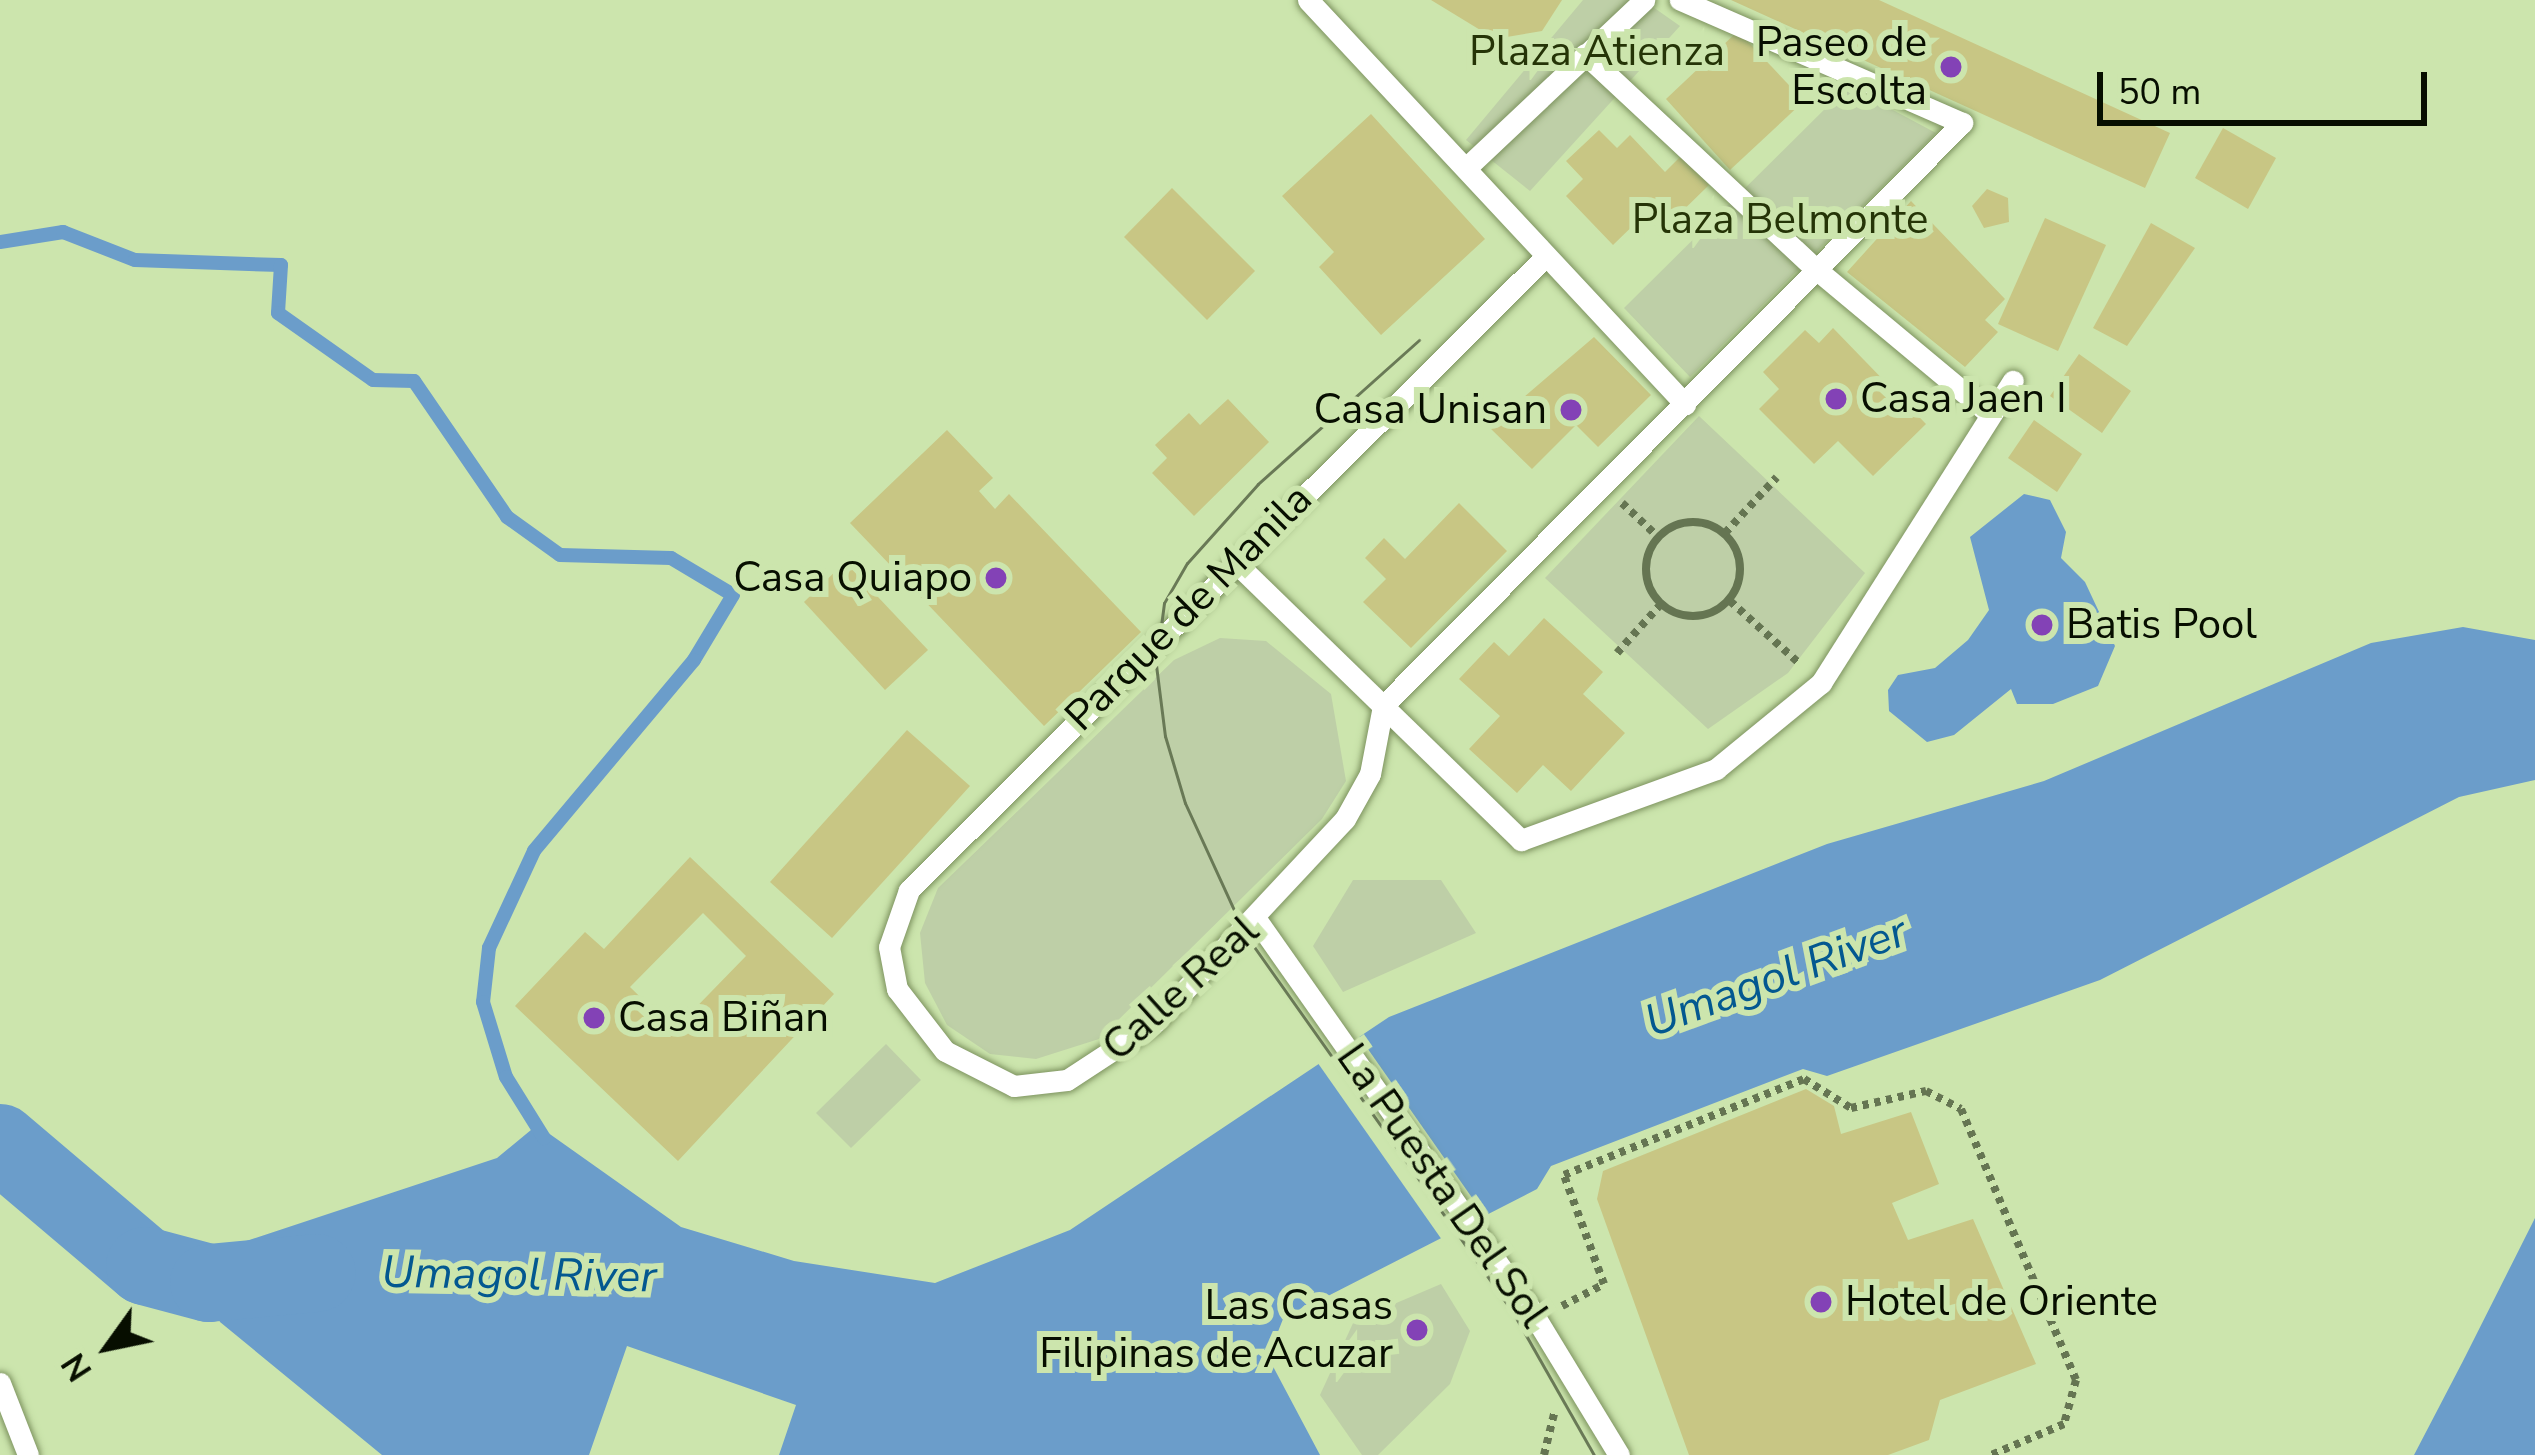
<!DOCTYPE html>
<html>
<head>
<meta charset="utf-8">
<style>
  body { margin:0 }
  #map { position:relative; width:2535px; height:1455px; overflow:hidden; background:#cce5ad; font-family:"Nunito Sans",sans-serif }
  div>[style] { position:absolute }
  .green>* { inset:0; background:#becfa7 }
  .water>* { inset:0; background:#6b9dca }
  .pier>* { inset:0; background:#cce5ad }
  .stream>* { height:14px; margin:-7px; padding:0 7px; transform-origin:7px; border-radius:7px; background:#6b9dca }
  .river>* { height:78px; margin:-39px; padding:0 39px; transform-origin:39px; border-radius:39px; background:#6b9dca }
  .building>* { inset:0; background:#c8c684 }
  .path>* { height:8px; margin-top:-4px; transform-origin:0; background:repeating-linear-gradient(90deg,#657552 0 6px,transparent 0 12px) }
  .path>.ring { margin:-4px; padding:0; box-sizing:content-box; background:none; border:8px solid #657552; border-radius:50% }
  .roads { filter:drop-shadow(0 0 3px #7d935f) drop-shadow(0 0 3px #7d935f) }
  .service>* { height:21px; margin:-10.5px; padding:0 10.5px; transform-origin:10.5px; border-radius:10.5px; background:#fff }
  .tram>* { height:3px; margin:-1.5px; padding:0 1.5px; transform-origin:1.5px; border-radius:1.5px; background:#697956 }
  .dots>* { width:33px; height:33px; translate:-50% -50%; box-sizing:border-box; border:6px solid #cce5ad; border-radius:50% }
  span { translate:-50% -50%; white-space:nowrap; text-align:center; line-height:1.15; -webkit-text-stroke:12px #cce5ad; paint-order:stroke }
  .poi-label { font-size:42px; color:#070e00 }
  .right { translate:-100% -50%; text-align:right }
  .left { translate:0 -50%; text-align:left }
  .park-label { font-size:42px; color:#253407 }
  .street-label { font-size:42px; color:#070e00 }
  .water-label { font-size:45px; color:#035890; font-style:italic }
  .north { position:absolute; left:48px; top:1287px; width:120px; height:120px; -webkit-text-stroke:9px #cce5ad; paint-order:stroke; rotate:237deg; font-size:33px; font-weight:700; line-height:48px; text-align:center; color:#070e00 }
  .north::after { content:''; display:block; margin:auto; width:42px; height:54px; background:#070e00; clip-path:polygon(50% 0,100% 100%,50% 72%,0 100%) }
  .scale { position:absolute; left:2097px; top:72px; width:330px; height:54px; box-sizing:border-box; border:6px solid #070e00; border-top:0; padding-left:15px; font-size:36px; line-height:42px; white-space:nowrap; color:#070e00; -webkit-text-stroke:9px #cce5ad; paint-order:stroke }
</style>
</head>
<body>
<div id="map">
  <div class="green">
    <i style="clip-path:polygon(1583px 0,1643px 0,1680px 26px,1530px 191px,1466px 140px)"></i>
    <i style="clip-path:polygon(1848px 86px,1936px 133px,1690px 377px,1624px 308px)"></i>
    <i style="clip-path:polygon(1699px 416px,1865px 573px,1788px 673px,1708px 729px,1545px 578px)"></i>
    <i style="clip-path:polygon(1220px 638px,1266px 641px,1331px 694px,1346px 781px,1322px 819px,1099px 1039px,1036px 1059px,990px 1054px,947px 1025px,925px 983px,920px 933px,938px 888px,1174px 660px)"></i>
    <i style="clip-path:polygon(1353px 880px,1441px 880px,1476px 933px,1343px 992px,1313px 946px)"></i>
    <i style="clip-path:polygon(886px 1044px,921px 1080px,851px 1148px,816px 1113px)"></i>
    <i style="clip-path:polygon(1441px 1284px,1470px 1331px,1450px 1384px,1378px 1455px,1362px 1455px,1320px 1395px,1354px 1321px)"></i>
  </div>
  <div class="water">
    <i style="clip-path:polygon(2024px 494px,2050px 500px,2066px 532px,2061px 558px,2085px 582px,2115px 646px,2098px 686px,2053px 704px,2017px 704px,2011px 689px,1954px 735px,1927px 742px,1889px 711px,1888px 690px,1898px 675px,1935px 668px,1968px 640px,1989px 610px,1970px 537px)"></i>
    <i style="clip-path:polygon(2463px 627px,2535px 640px,2535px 780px,2459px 797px,2100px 980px,1827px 1076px,1803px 1069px,1551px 1166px,1537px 1189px,1283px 1319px,1268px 1357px,1320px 1455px,779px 1455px,796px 1405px,627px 1346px,589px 1455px,382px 1455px,220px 1322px,195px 1258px,497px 1158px,537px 1125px,681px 1227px,794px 1261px,935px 1283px,1070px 1230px,1389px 1017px,1827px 844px,2044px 781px,2371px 643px)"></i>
    <i style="clip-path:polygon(2535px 1218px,2535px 1455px,2414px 1455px,2463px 1361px)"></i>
  </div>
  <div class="pier">
    <i style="clip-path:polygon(1356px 1032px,1489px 1222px,1447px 1247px,1315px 1059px)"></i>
  </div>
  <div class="stream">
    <i style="left:0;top:242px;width:64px;rotate:-9deg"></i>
    <i style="left:63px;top:232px;width:77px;rotate:21.3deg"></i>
    <i style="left:135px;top:260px;width:146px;rotate:2deg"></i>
    <i style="left:281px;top:265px;width:48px;rotate:93.6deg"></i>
    <i style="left:278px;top:313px;width:116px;rotate:35.2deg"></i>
    <i style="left:373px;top:380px;width:41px;rotate:1.4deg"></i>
    <i style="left:414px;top:381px;width:165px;rotate:55.6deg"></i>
    <i style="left:507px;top:517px;width:65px;rotate:35.6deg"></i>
    <i style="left:560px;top:555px;width:111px;rotate:1.5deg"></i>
    <i style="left:671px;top:558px;width:72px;rotate:30.8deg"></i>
    <i style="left:733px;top:595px;width:76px;rotate:121deg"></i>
    <i style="left:694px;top:660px;width:249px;rotate:130deg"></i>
    <i style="left:534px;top:851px;width:107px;rotate:114.9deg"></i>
    <i style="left:489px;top:948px;width:54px;rotate:96.3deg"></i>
    <i style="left:483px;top:1002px;width:78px;rotate:73deg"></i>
    <i style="left:506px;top:1077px;width:72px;rotate:58.1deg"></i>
  </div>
  <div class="river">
    <i style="left:0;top:1143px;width:190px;rotate:40.3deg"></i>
    <i style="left:145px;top:1266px;width:66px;rotate:14.9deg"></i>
    <i style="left:209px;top:1283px;width:108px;rotate:-5.3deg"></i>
  </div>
  <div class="building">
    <i style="clip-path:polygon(1431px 0,1562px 0,1542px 31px,1495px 39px)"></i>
    <i style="clip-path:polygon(1731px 0,1879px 0,2170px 133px,2145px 188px)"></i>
    <i style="clip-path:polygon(1738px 31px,1804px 101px,1730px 170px,1666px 99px)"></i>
    <i style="clip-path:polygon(1371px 114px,1485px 239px,1381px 335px,1319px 267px,1334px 252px,1282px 196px)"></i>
    <i style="clip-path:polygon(2223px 128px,2276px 158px,2248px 209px,2195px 178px)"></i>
    <i style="clip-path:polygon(1599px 130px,1617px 148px,1630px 135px,1665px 172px,1681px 156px,1709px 185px,1664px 229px,1647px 212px,1613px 245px,1566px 196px,1583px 179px,1566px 161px)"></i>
    <i style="clip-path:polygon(1172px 188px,1255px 271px,1207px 320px,1124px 237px)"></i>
    <i style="clip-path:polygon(1987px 189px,2008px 198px,2009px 222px,1984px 228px,1972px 206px)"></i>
    <i style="clip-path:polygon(1911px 201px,2005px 299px,1985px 320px,1998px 332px,1965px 367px,1847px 272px)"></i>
    <i style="clip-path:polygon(2045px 218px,2106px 245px,2058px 351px,1998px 324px)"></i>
    <i style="clip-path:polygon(2151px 223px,2195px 248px,2127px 346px,2093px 328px)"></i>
    <i style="clip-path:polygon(1833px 328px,1926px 424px,1873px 476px,1838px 441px,1814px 464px,1759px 409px,1779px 389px,1763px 372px,1805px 330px,1819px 343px)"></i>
    <i style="clip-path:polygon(1594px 337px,1651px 395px,1598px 447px,1576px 425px,1532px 469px,1489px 427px)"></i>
    <i style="clip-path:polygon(2079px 354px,2131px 391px,2102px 433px,2050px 396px)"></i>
    <i style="clip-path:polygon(1228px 399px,1269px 442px,1194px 516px,1152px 473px,1167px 458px,1155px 445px,1189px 413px,1200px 425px)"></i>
    <i style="clip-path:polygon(2034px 420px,2082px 454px,2057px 492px,2008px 458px)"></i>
    <i style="clip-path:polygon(947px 430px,993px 478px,979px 491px,995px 509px,1009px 494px,1141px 632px,1044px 726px,850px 523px)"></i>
    <i style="clip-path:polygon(1459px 503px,1507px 551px,1411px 648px,1363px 602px,1386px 579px,1365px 558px,1384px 538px,1405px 559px)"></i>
    <i style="clip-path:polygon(845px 562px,928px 650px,885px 690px,804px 602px)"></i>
    <i style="clip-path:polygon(1544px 618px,1603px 672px,1583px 694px,1625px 733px,1571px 791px,1543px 765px,1517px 793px,1469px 749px,1500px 716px,1459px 679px,1494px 642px,1509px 656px)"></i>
    <i style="clip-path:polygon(907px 730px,970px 786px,832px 938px,770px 882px)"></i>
    <i style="clip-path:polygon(evenodd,690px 857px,834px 994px,678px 1161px,515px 1006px,585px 932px,604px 949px,690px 857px,703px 913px,746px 956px,674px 1030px,630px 987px,703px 913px)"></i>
    <i style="clip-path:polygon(1806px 1089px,1834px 1106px,1841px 1134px,1911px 1112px,1939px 1184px,1892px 1203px,1908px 1240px,1973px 1219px,2036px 1364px,1940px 1400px,1929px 1440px,1888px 1455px,1689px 1455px,1597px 1199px,1603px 1171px)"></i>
  </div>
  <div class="path">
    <i style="left:1622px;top:503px;width:48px;rotate:43.3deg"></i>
    <i class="ring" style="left:1646px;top:522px;width:86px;height:86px"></i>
    <i style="left:1725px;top:533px;width:76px;rotate:-47.1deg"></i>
    <i style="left:1730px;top:601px;width:94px;rotate:42deg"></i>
    <i style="left:1617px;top:653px;width:64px;rotate:-48.1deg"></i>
    <i style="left:1562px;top:1306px;width:47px;rotate:-27.6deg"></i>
    <i style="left:1604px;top:1284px;width:116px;rotate:-110.2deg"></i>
    <i style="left:1564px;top:1175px;width:258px;rotate:-21.8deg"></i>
    <i style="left:1804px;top:1079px;width:55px;rotate:31.7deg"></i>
    <i style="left:1851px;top:1108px;width:77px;rotate:-12.8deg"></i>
    <i style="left:1926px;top:1091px;width:39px;rotate:27deg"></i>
    <i style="left:1961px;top:1109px;width:294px;rotate:67deg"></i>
    <i style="left:2076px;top:1380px;width:46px;rotate:105.3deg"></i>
    <i style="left:2064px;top:1424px;width:79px;rotate:157deg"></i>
    <i style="left:1544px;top:1455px;width:46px;rotate:-76.3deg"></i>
  </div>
  <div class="roads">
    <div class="service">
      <i style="left:1308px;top:0;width:553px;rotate:46.98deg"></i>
      <i style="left:1585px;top:54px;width:317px;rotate:43deg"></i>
      <i style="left:1817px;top:270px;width:226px;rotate:39.8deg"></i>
      <i style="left:1466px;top:168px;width:245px;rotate:-43.3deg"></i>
      <i style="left:1546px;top:256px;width:899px;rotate:135.14deg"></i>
      <i style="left:909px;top:890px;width:60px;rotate:109.3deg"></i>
      <i style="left:889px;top:947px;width:43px;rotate:79.2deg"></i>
      <i style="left:897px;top:989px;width:78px;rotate:52.3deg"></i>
      <i style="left:945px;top:1051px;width:77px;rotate:26.9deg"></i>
      <i style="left:1014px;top:1086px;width:53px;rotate:-6.5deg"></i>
      <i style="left:1067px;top:1080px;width:104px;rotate:-33.2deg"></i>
      <i style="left:1154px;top:1023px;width:279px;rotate:-46.9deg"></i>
      <i style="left:1345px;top:819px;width:51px;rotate:-60.9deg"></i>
      <i style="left:1370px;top:774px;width:69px;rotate:-79.2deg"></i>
      <i style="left:1383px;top:706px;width:822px;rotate:-45.2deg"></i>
      <i style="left:1962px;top:123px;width:308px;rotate:-156.4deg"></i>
      <i style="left:1235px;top:562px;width:399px;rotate:44.2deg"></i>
      <i style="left:1521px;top:840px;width:208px;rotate:-20deg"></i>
      <i style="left:1716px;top:769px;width:136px;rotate:-39.3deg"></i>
      <i style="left:1821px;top:683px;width:358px;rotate:-57.6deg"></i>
      <i style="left:1258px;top:922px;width:471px;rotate:54.9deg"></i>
      <i style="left:1529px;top:1307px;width:173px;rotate:58.7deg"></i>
      <i style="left:0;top:1383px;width:77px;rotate:68.7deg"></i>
    </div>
  </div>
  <div class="tram">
    <i style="left:1419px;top:340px;width:216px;rotate:138.2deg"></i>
    <i style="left:1258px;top:484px;width:106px;rotate:131.9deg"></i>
    <i style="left:1187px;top:563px;width:46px;rotate:119.9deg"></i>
    <i style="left:1164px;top:603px;width:63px;rotate:97.4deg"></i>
    <i style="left:1156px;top:665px;width:72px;rotate:82.8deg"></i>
    <i style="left:1165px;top:736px;width:70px;rotate:73.4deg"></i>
    <i style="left:1185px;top:803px;width:144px;rotate:65.4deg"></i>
    <i style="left:1245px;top:934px;width:468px;rotate:54.7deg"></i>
    <i style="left:1515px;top:1316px;width:160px;rotate:60.4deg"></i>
  </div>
  <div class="dots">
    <i style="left:1951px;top:67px;background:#8342b6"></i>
    <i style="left:1836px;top:399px;background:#8342b6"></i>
    <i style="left:1571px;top:410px;background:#8342b6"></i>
    <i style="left:996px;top:578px;background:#8342b6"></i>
    <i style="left:2042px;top:625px;background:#8342b6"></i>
    <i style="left:594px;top:1018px;background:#8342b6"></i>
    <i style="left:1821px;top:1302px;background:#8342b6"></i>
    <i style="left:1417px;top:1330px;background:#8342b6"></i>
  </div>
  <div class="poi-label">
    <span class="right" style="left:1927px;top:67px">Paseo de<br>Escolta</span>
    <span class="left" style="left:1860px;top:399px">Casa Jaen I</span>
    <span class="right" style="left:1547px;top:410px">Casa Unisan</span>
    <span class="right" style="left:972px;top:578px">Casa Quiapo</span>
    <span class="left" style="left:2066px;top:625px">Batis Pool</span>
    <span class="left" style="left:618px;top:1018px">Casa Biñan</span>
    <span class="left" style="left:1845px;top:1302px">Hotel de Oriente</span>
    <span class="right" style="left:1393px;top:1330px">Las Casas<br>Filipinas de Acuzar</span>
  </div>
  <div class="park-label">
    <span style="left:1597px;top:52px">Plaza Atienza</span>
    <span style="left:1780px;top:220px">Plaza Belmonte</span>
  </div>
  <div class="street-label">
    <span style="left:1189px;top:608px;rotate:-45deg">Parque de Manila</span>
    <span style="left:1181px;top:989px;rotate:-42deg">Calle Real</span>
    <span style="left:1442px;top:1186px;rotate:55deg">La Puesta Del Sol</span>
  </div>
  <div class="water-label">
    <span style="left:1776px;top:977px;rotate:-20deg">Umagol River</span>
    <span style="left:519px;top:1275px;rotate:1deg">Umagol River</span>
  </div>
  <div class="north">N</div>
  <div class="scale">50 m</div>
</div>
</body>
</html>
